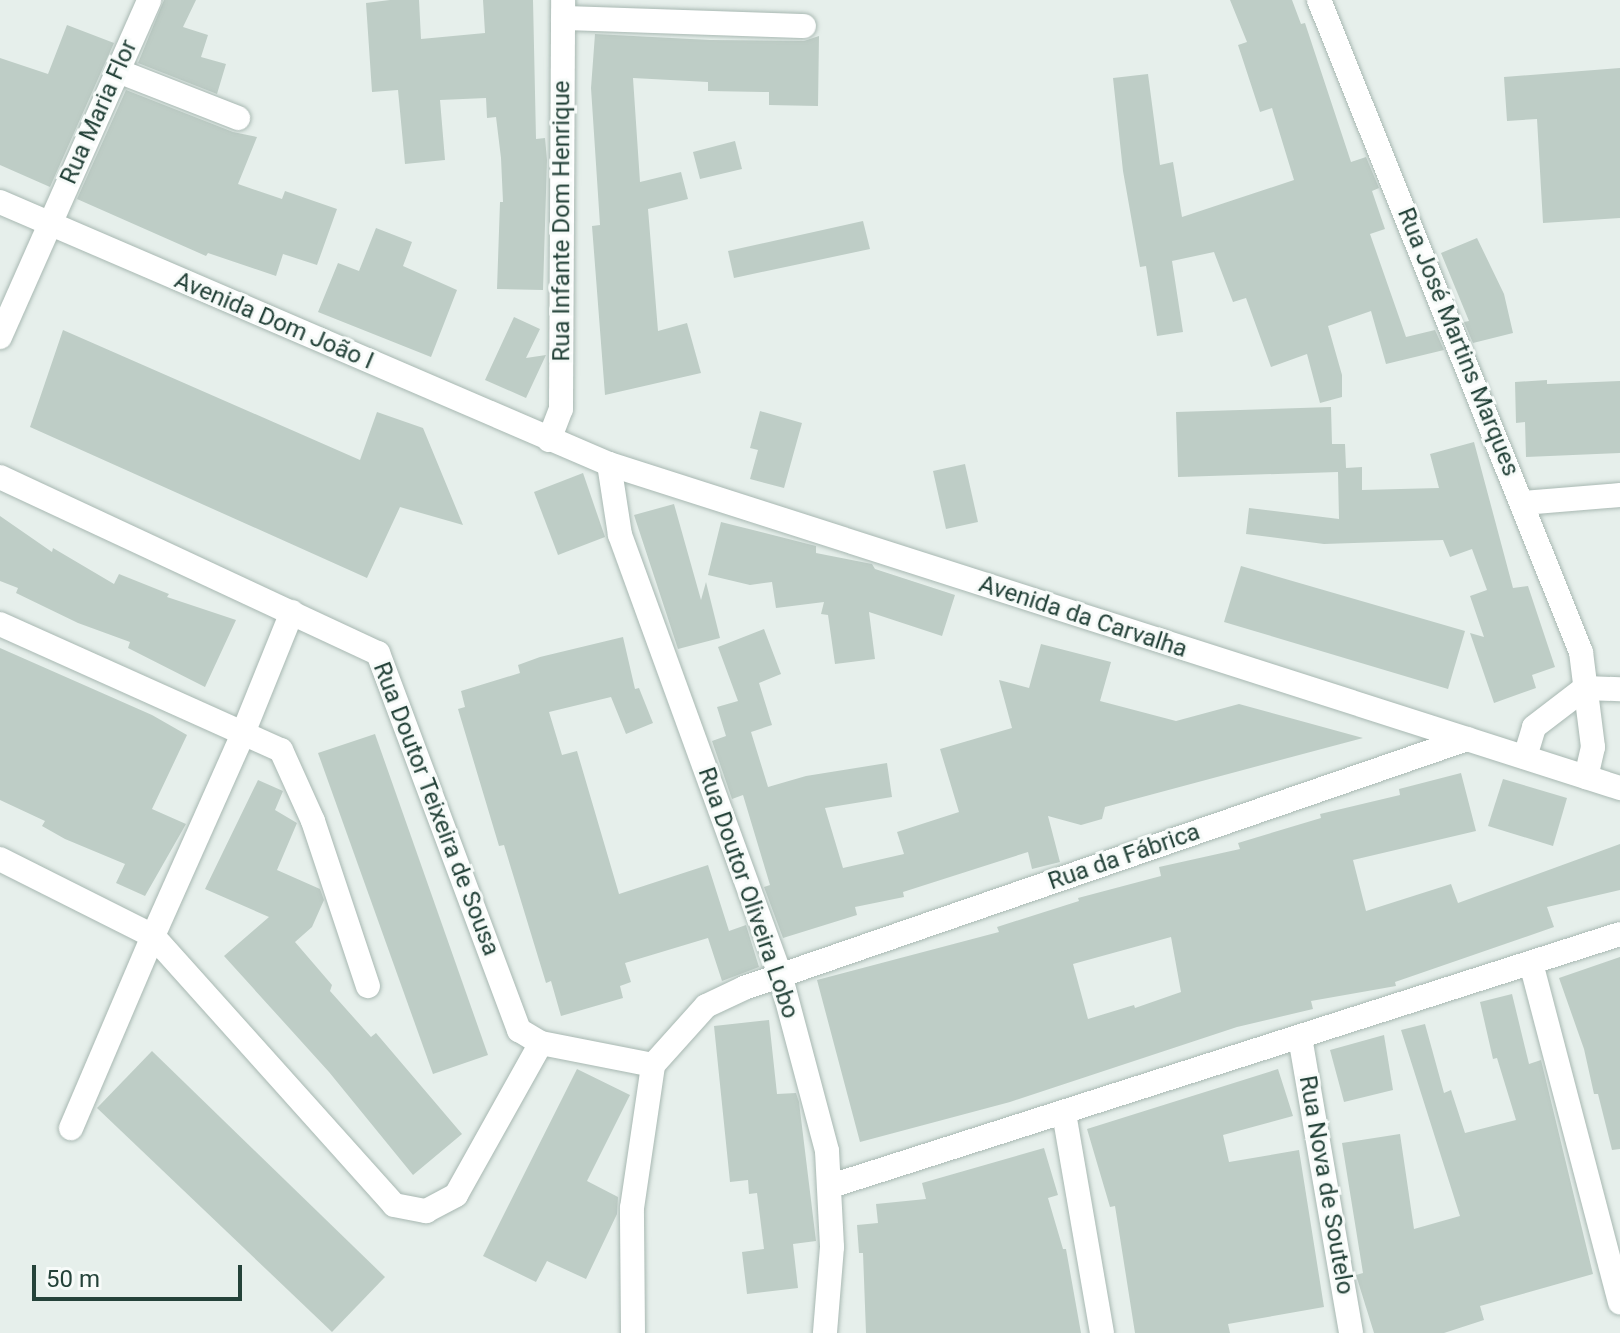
<!DOCTYPE html>
<html>
<head>
<meta charset="utf-8">
<style>
  body { margin:0 }
  #map { position:relative; width:1620px; height:1333px; overflow:hidden; background:#e6efeb; font-family:Roboto,sans-serif }
  div>[style] { position:absolute }
  .building>* { inset:0; background:#becdc6 }
  .roads { filter:drop-shadow(0 0 2px #a8b8b2) drop-shadow(0 0 2px #a8b8b2) }
  .minor>* { height:24px; margin:-12px; padding:0 12px; transform-origin:12px; border-radius:12px; background:#fff }
  span { translate:-50% -50%; white-space:nowrap; text-align:center; line-height:1.15; -webkit-text-stroke:6px #f7fbf9; paint-order:stroke }
  .street-label { font-size:24px; color:#244239 }
  .scale { position:absolute; left:32px; top:1265px; width:210px; height:36px; box-sizing:border-box; border:4px solid #244239; border-top:0; padding-left:10px; font-size:24px; line-height:28px; white-space:nowrap; color:#244239; -webkit-text-stroke:6px #f7fbf9; paint-order:stroke }
</style>
</head>
<body>
<div id="map">
  <div class="building">
    <i style="clip-path:polygon(164px 0,196px 0,183px 27px,208px 35px,201px 57px,226px 64px,217px 94px,138px 63px)"></i>
    <i style="clip-path:polygon(390px 0,419px 0,421px 39px,485px 33px,483px 0,533px 0,536px 139px,545px 138px,547px 160px,543px 290px,497px 289px,500px 202px,503px 202px,501px 158px,496px 117px,487px 118px,486px 98px,440px 100px,445px 160px,405px 164px,398px 90px,372px 92px,366px 3px)"></i>
    <i style="clip-path:polygon(1230px 0,1292px 0,1301px 24px,1305px 23px,1351px 162px,1366px 157px,1379px 188px,1372px 191px,1385px 229px,1370px 234px,1406px 337px,1435px 330px,1444px 350px,1386px 364px,1371px 311px,1328px 326px,1342px 375px,1342px 397px,1320px 403px,1307px 354px,1271px 367px,1246px 298px,1233px 302px,1214px 252px,1172px 261px,1183px 332px,1157px 336px,1146px 266px,1140px 267px,1123px 171px,1113px 78px,1148px 74px,1160px 165px,1173px 162px,1182px 217px,1294px 180px,1272px 108px,1260px 112px,1238px 45px,1247px 42px)"></i>
    <i style="clip-path:polygon(67px 25px,114px 43px,50px 187px,0 165px,0 58px,48px 74px)"></i>
    <i style="clip-path:polygon(595px 34px,710px 40px,804px 41px,819px 36px,818px 106px,769px 105px,769px 92px,708px 91px,708px 82px,633px 78px,640px 182px,681px 172px,688px 199px,648px 209px,658px 331px,687px 323px,701px 373px,605px 395px,592px 226px,600px 225px,591px 88px)"></i>
    <i style="clip-path:polygon(1620px 68px,1620px 218px,1543px 223px,1537px 119px,1507px 121px,1504px 77px)"></i>
    <i style="clip-path:polygon(126px 90px,233px 132px,257px 137px,238px 184px,282px 199px,285px 191px,337px 209px,317px 265px,283px 254px,276px 276px,208px 253px,206px 256px,77px 199px)"></i>
    <i style="clip-path:polygon(735px 141px,742px 169px,700px 179px,693px 152px)"></i>
    <i style="clip-path:polygon(863px 221px,870px 249px,734px 278px,728px 251px)"></i>
    <i style="clip-path:polygon(376px 228px,412px 242px,403px 266px,457px 290px,431px 357px,318px 312px,338px 263px,359px 271px)"></i>
    <i style="clip-path:polygon(1477px 238px,1504px 294px,1513px 333px,1473px 343px,1464px 322px,1469px 321px,1441px 253px)"></i>
    <i style="clip-path:polygon(514px 317px,540px 329px,526px 358px,546px 355px,526px 398px,485px 380px)"></i>
    <i style="clip-path:polygon(63px 330px,360px 460px,377px 412px,423px 428px,463px 525px,400px 507px,367px 578px,30px 427px)"></i>
    <i style="clip-path:polygon(1547px 380px,1547px 384px,1620px 381px,1620px 453px,1526px 457px,1525px 422px,1516px 423px,1515px 382px)"></i>
    <i style="clip-path:polygon(1331px 407px,1332px 444px,1345px 444px,1346px 468px,1362px 467px,1362px 490px,1439px 488px,1430px 454px,1474px 442px,1513px 588px,1528px 586px,1555px 667px,1532px 675px,1536px 688px,1494px 703px,1470px 633px,1484px 637px,1470px 596px,1487px 590px,1472px 549px,1450px 557px,1443px 540px,1324px 544px,1246px 534px,1249px 508px,1339px 519px,1338px 472px,1178px 477px,1176px 412px)"></i>
    <i style="clip-path:polygon(760px 411px,802px 423px,784px 488px,750px 479px,758px 450px,750px 448px)"></i>
    <i style="clip-path:polygon(965px 464px,978px 522px,946px 529px,933px 471px)"></i>
    <i style="clip-path:polygon(583px 473px,605px 537px,558px 555px,534px 492px)"></i>
    <i style="clip-path:polygon(674px 504px,701px 600px,706px 582px,720px 638px,678px 649px,634px 515px)"></i>
    <i style="clip-path:polygon(0 516px,52px 552px,53px 548px,114px 584px,119px 574px,169px 594px,167px 597px,236px 620px,205px 687px,128px 648px,130px 642px,78px 623px,16px 593px,18px 588px,0 581px)"></i>
    <i style="clip-path:polygon(721px 522px,816px 546px,816px 553px,872px 564px,875px 569px,955px 595px,942px 636px,869px 612px,875px 659px,835px 664px,828px 615px,821px 614px,824px 602px,776px 608px,772px 582px,750px 585px,708px 575px)"></i>
    <i style="clip-path:polygon(1241px 566px,1465px 631px,1448px 689px,1224px 622px)"></i>
    <i style="clip-path:polygon(764px 629px,781px 674px,759px 683px,772px 725px,751px 732px,768px 787px,806px 776px,887px 763px,892px 797px,825px 808px,843px 868px,904px 854px,897px 832px,959px 812px,940px 749px,1012px 728px,999px 680px,1029px 688px,1041px 644px,1111px 662px,1100px 701px,1176px 721px,1239px 704px,1363px 738px,1105px 807px,1102px 819px,1081px 825px,1048px 816px,1060px 862px,1032px 869px,1028px 852px,903px 892px,904px 897px,855px 907px,857px 915px,783px 938px,764px 887px,770px 885px,743px 795px,732px 799px,712px 741px,726px 736px,717px 707px,738px 701px,718px 647px)"></i>
    <i style="clip-path:polygon(623px 637px,635px 689px,639px 688px,653px 723px,626px 734px,611px 697px,549px 712px,562px 755px,577px 751px,619px 894px,708px 865px,729px 931px,746px 925px,759px 967px,722px 981px,708px 938px,625px 963px,631px 982px,620px 986px,623px 998px,561px 1016px,551px 981px,546px 983px,504px 845px,499px 846px,458px 709px,465px 707px,461px 691px,520px 673px,518px 665px,540px 657px)"></i>
    <i style="clip-path:polygon(0 648px,152px 715px,187px 735px,152px 809px,186px 824px,145px 896px,116px 883px,125px 864px,65px 839px,42px 826px,45px 821px,0 800px)"></i>
    <i style="clip-path:polygon(375px 734px,488px 1055px,433px 1074px,318px 753px)"></i>
    <i style="clip-path:polygon(evenodd,1461px 773px,1476px 831px,1353px 860px,1366px 911px,1451px 884px,1458px 903px,1620px 844px,1620px 890px,1547px 907px,1554px 927px,1395px 982px,1396px 986px,1311px 1001px,1313px 1009px,1237px 1027px,1010px 1102px,860px 1142px,817px 980px,999px 932px,997px 927px,1079px 901px,1078px 898px,1161px 876px,1159px 867px,1240px 849px,1238px 843px,1321px 818px,1320px 814px,1400px 795px,1399px 789px,1461px 773px,1171px 937px,1181px 992px,1135px 1008px,1134px 1005px,1088px 1019px,1073px 964px,1171px 937px)"></i>
    <i style="clip-path:polygon(1503px 779px,1567px 798px,1553px 846px,1488px 826px)"></i>
    <i style="clip-path:polygon(258px 780px,283px 791px,275px 810px,297px 823px,277px 870px,320px 889px,324px 900px,312px 927px,295px 942px,332px 985px,330px 991px,371px 1037px,376px 1033px,462px 1134px,413px 1175px,329px 1072px,224px 956px,269px 917px,205px 889px)"></i>
    <i style="clip-path:polygon(1620px 957px,1620px 1149px,1612px 1150px,1598px 1094px,1594px 1094px,1584px 1049px,1559px 978px)"></i>
    <i style="clip-path:polygon(1512px 994px,1529px 1064px,1541px 1060px,1593px 1274px,1480px 1306px,1484px 1320px,1444px 1333px,1374px 1333px,1356px 1275px,1363px 1273px,1342px 1143px,1400px 1134px,1414px 1229px,1460px 1216px,1401px 1030px,1425px 1024px,1444px 1093px,1451px 1090px,1465px 1133px,1516px 1120px,1497px 1058px,1493px 1059px,1480px 1002px)"></i>
    <i style="clip-path:polygon(769px 1020px,777px 1094px,796px 1093px,799px 1102px,816px 1241px,793px 1244px,798px 1288px,747px 1294px,742px 1252px,764px 1249px,757px 1193px,749px 1194px,748px 1180px,730px 1182px,714px 1026px)"></i>
    <i style="clip-path:polygon(1384px 1035px,1393px 1090px,1344px 1102px,1330px 1050px)"></i>
    <i style="clip-path:polygon(152px 1051px,385px 1277px,332px 1332px,97px 1108px)"></i>
    <i style="clip-path:polygon(577px 1069px,630px 1095px,587px 1181px,618px 1197px,617px 1214px,586px 1279px,547px 1261px,536px 1282px,483px 1256px)"></i>
    <i style="clip-path:polygon(1278px 1069px,1293px 1116px,1223px 1135px,1229px 1162px,1299px 1150px,1324px 1307px,1228px 1324px,1230px 1333px,1135px 1333px,1115px 1206px,1110px 1207px,1087px 1129px)"></i>
    <i style="clip-path:polygon(1044px 1148px,1058px 1195px,1048px 1198px,1063px 1249px,1066px 1249px,1081px 1333px,866px 1333px,863px 1253px,859px 1253px,857px 1225px,878px 1223px,876px 1204px,926px 1199px,922px 1183px)"></i>
  </div>
  <div class="roads">
    <div class="minor">
      <i style="left:1319px;top:0;width:703px;rotate:68.11deg"></i>
      <i style="left:1581px;top:652px;width:96px;rotate:82.8deg"></i>
      <i style="left:1593px;top:747px;width:31px;rotate:103deg"></i>
      <i style="left:563px;top:18px;width:241px;rotate:1.9deg"></i>
      <i style="left:118px;top:71px;width:129px;rotate:21.4deg"></i>
      <i style="left:0;top:202px;width:663px;rotate:23.28deg"></i>
      <i style="left:609px;top:464px;width:1062px;rotate:17.77deg"></i>
      <i style="left:0;top:337px;width:368px;rotate:-66.1deg"></i>
      <i style="left:549px;top:440px;width:33px;rotate:-69deg"></i>
      <i style="left:561px;top:409px;width:409px;rotate:-89.7deg"></i>
      <i style="left:609px;top:464px;width:72px;rotate:81.2deg"></i>
      <i style="left:620px;top:535px;width:467px;rotate:70deg"></i>
      <i style="left:780px;top:974px;width:183px;rotate:75.1deg"></i>
      <i style="left:827px;top:1151px;width:96px;rotate:87deg"></i>
      <i style="left:832px;top:1247px;width:86px;rotate:94.7deg"></i>
      <i style="left:0;top:477px;width:417px;rotate:25deg"></i>
      <i style="left:378px;top:653px;width:403px;rotate:69.5deg"></i>
      <i style="left:519px;top:1030px;width:26px;rotate:31deg"></i>
      <i style="left:541px;top:1043px;width:114px;rotate:11.1deg"></i>
      <i style="left:653px;top:1065px;width:79px;rotate:-48.1deg"></i>
      <i style="left:706px;top:1006px;width:42px;rotate:-25.3deg"></i>
      <i style="left:744px;top:988px;width:765px;rotate:-19deg"></i>
      <i style="left:1523px;top:503px;width:97px;rotate:-4.7deg"></i>
      <i style="left:292px;top:612px;width:134px;rotate:112deg"></i>
      <i style="left:242px;top:736px;width:219px;rotate:114deg"></i>
      <i style="left:153px;top:936px;width:361px;rotate:48.1deg"></i>
      <i style="left:394px;top:1205px;width:33px;rotate:11deg"></i>
      <i style="left:426px;top:1211px;width:34px;rotate:-28deg"></i>
      <i style="left:456px;top:1195px;width:174px;rotate:-60.8deg"></i>
      <i style="left:0;top:624px;width:308px;rotate:24.2deg"></i>
      <i style="left:281px;top:750px;width:78px;rotate:65.7deg"></i>
      <i style="left:313px;top:821px;width:174px;rotate:71.6deg"></i>
      <i style="left:1525px;top:757px;width:31px;rotate:-73deg"></i>
      <i style="left:1534px;top:727px;width:64px;rotate:-37.4deg"></i>
      <i style="left:1585px;top:688px;width:35px;rotate:2deg"></i>
      <i style="left:0;top:859px;width:171px;rotate:26.7deg"></i>
      <i style="left:153px;top:936px;width:209px;rotate:113.1deg"></i>
      <i style="left:1531px;top:963px;width:351px;rotate:75.3deg"></i>
      <i style="left:1300px;top:1037px;width:300px;rotate:80.2deg"></i>
      <i style="left:1064px;top:1113px;width:223px;rotate:80.2deg"></i>
      <i style="left:831px;top:1186px;width:828px;rotate:-17.71deg"></i>
      <i style="left:633px;top:1333px;width:125px;rotate:-90.5deg"></i>
      <i style="left:632px;top:1208px;width:145px;rotate:-81.6deg"></i>
    </div>
  </div>
  <div class="street-label">
    <span style="left:99px;top:112px;rotate:-66deg">Rua Maria Flor</span>
    <span style="left:562px;top:221px;rotate:-90deg">Rua Infante Dom Henrique</span>
    <span style="left:274px;top:321px;rotate:23deg">Avenida Dom João I</span>
    <span style="left:1458px;top:342px;rotate:68deg">Rua José Martins Marques</span>
    <span style="left:1083px;top:617px;rotate:18deg">Avenida da Carvalha</span>
    <span style="left:436px;top:809px;rotate:69deg">Rua Doutor Teixeira de Sousa</span>
    <span style="left:1124px;top:857px;rotate:-19deg">Rua da Fábrica</span>
    <span style="left:748px;top:893px;rotate:71deg">Rua Doutor Oliveira Lobo</span>
    <span style="left:1326px;top:1185px;rotate:80deg">Rua Nova de Soutelo</span>
  </div>
  <div class="scale">50 m</div>
</div>
</body>
</html>
